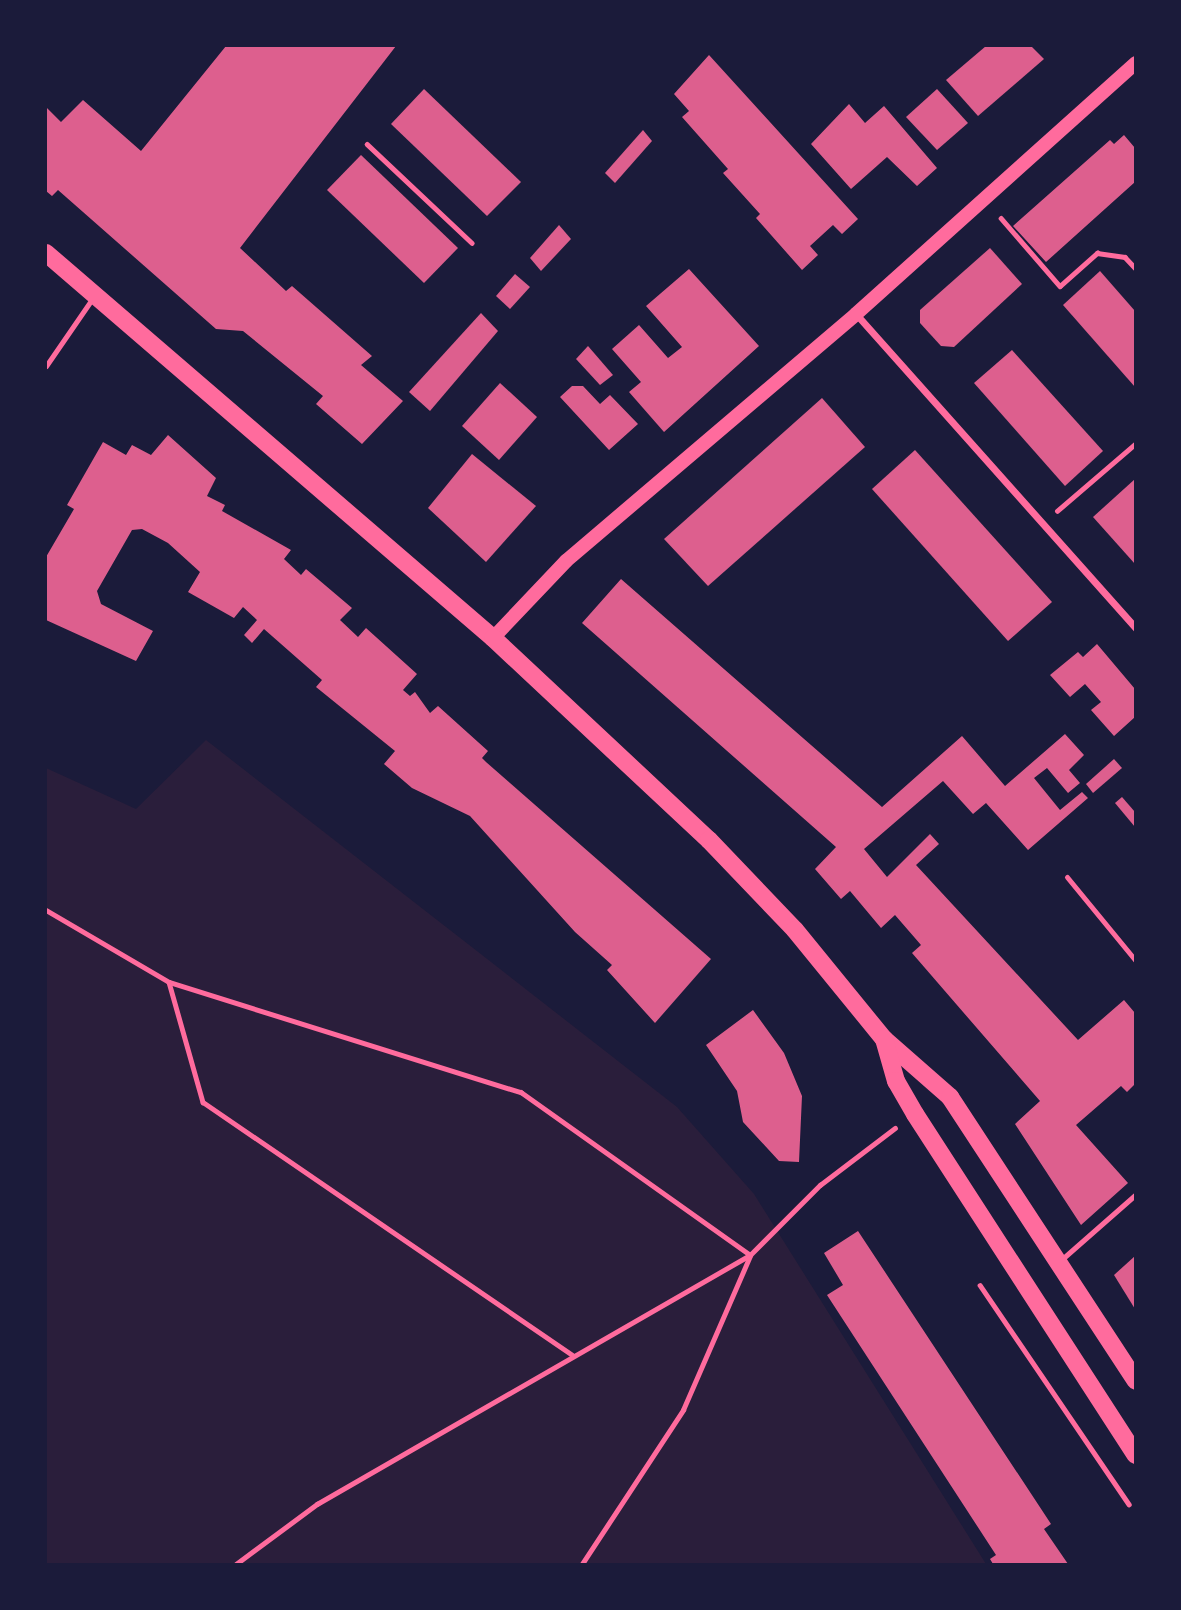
<!DOCTYPE html>
<html>
<head>
<meta charset="utf-8">
<style>
  body { margin:0 }
  #map { position:relative; width:1181px; height:1610px; overflow:hidden; background:#1b1b3a; font-family:"PT Sans Narrow",sans-serif }
  div>[style] { position:absolute }
  .green>* { inset:0; background:#2a1e3b }
  .building>* { inset:0; background:#dd5f8e }
  .path>* { height:4.5px; margin:-2.25px; padding:0 2.25px; transform-origin:2.25px; border-radius:2.25px; background:#ff6b9d }
  .service>* { height:5px; margin:-2.5px; padding:0 2.5px; transform-origin:2.5px; border-radius:2.5px; background:#ff6b9d }
  .minor>* { height:7px; margin:-3.5px; padding:0 3.5px; transform-origin:3.5px; border-radius:3.5px; background:#ff6b9d }
  .secondary>* { height:14px; margin:-7px; padding:0 7px; transform-origin:7px; border-radius:7px; background:#ff6b9d }
  .primary>* { height:18px; margin:-9px; padding:0 9px; transform-origin:9px; border-radius:9px; background:#ff6b9d }
  span { translate:-50% -50%; white-space:nowrap; text-align:center; line-height:1.15; -webkit-text-stroke:6px #1b1b3a; paint-order:stroke }
  .frame { position:absolute; inset:0; border:47px solid #1b1b3a; pointer-events:none }
</style>
</head>
<body>
<div id="map">
  <div class="green">
    <i style="clip-path:polygon(206px 740px,677px 1107px,754px 1194px,986px 1564px,46px 1564px,46px 768px,136px 809px)"></i>
  </div>
  <div class="building">
    <i style="clip-path:polygon(226px 46px,396px 46px,240px 248px,286px 291px,292px 286px,372px 356px,361px 365px,403px 401px,362px 444px,316px 404px,323px 396px,243px 331px,216px 329px,58px 190px,52px 196px,46px 191px,46px 107px,61px 122px,83px 100px,141px 151px)"></i>
    <i style="clip-path:polygon(986px 46px,1031px 46px,1044px 59px,978px 116px,946px 80px)"></i>
    <i style="clip-path:polygon(709px 55px,858px 219px,842px 234px,833px 225px,810px 246px,818px 255px,802px 270px,756px 218px,760px 214px,723px 173px,728px 169px,682px 117px,689px 111px,674px 94px)"></i>
    <i style="clip-path:polygon(424px 89px,521px 182px,487px 216px,391px 124px)"></i>
    <i style="clip-path:polygon(937px 89px,968px 123px,937px 150px,906px 117px)"></i>
    <i style="clip-path:polygon(849px 104px,865px 123px,884px 106px,937px 168px,917px 186px,887px 157px,851px 189px,811px 144px)"></i>
    <i style="clip-path:polygon(643px 130px,652px 141px,615px 183px,605px 173px)"></i>
    <i style="clip-path:polygon(1124px 135px,1135px 148px,1135px 182px,1046px 262px,1013px 226px,1110px 140px,1114px 144px)"></i>
    <i style="clip-path:polygon(361px 155px,458px 248px,424px 283px,327px 190px)"></i>
    <i style="clip-path:polygon(559px 225px,571px 239px,541px 271px,530px 258px)"></i>
    <i style="clip-path:polygon(990px 248px,1022px 284px,954px 347px,941px 346px,920px 323px,920px 310px)"></i>
    <i style="clip-path:polygon(689px 269px,759px 346px,664px 432px,629px 392px,641px 382px,612px 349px,639px 325px,668px 358px,682px 347px,646px 306px)"></i>
    <i style="clip-path:polygon(1100px 271px,1135px 311px,1135px 387px,1063px 305px)"></i>
    <i style="clip-path:polygon(515px 274px,530px 287px,510px 309px,496px 296px)"></i>
    <i style="clip-path:polygon(481px 313px,498px 331px,430px 411px,409px 392px)"></i>
    <i style="clip-path:polygon(588px 346px,613px 375px,600px 385px,576px 359px)"></i>
    <i style="clip-path:polygon(1012px 350px,1103px 451px,1065px 486px,974px 383px)"></i>
    <i style="clip-path:polygon(500px 383px,537px 417px,499px 460px,462px 426px)"></i>
    <i style="clip-path:polygon(572px 386px,583px 386px,600px 404px,610px 395px,638px 424px,609px 450px,560px 397px)"></i>
    <i style="clip-path:polygon(822px 398px,865px 447px,708px 586px,664px 539px)"></i>
    <i style="clip-path:polygon(168px 435px,216px 478px,207px 496px,225px 505px,222px 511px,291px 550px,284px 559px,301px 575px,306px 569px,352px 608px,340px 620px,358px 637px,366px 628px,417px 674px,403px 690px,410px 696px,415px 692px,430px 713px,438px 706px,488px 751px,482px 758px,486px 762px,711px 959px,655px 1023px,607px 970px,612px 965px,575px 932px,470px 816px,412px 788px,384px 764px,395px 751px,316px 687px,322px 680px,264px 629px,252px 643px,244px 635px,257px 620px,243px 607px,234px 618px,188px 592px,200px 572px,168px 543px,142px 529px,132px 530px,97px 591px,101px 604px,153px 631px,136px 661px,46px 620px,46px 557px,74px 509px,67px 505px,103px 442px,126px 455px,132px 445px,151px 455px)"></i>
    <i style="clip-path:polygon(915px 450px,1052px 602px,1008px 641px,872px 489px)"></i>
    <i style="clip-path:polygon(472px 454px,536px 506px,486px 562px,428px 508px)"></i>
    <i style="clip-path:polygon(1135px 479px,1135px 564px,1093px 517px)"></i>
    <i style="clip-path:polygon(621px 579px,882px 807px,962px 736px,1005px 786px,1065px 734px,1084px 755px,1069px 770px,1080px 783px,1068px 793px,1047px 768px,1034px 778px,1060px 810px,1082px 792px,1088px 798px,1028px 850px,986px 803px,973px 814px,943px 781px,864px 849px,887px 877px,930px 834px,939px 844px,916px 865px,1078px 1040px,1124px 1000px,1135px 1013px,1135px 1084px,1127px 1092px,1121px 1086px,1076px 1125px,1128px 1183px,1081px 1225px,1015px 1124px,1040px 1101px,912px 953px,921px 945px,895px 915px,881px 928px,850px 891px,841px 899px,815px 869px,836px 847px,582px 623px)"></i>
    <i style="clip-path:polygon(1097px 644px,1135px 689px,1135px 717px,1114px 736px,1091px 710px,1101px 702px,1085px 684px,1070px 697px,1050px 675px,1078px 652px,1083px 657px)"></i>
    <i style="clip-path:polygon(1114px 759px,1122px 768px,1093px 793px,1086px 784px)"></i>
    <i style="clip-path:polygon(1122px 797px,1135px 812px,1135px 827px,1115px 803px)"></i>
    <i style="clip-path:polygon(753px 1010px,784px 1053px,802px 1096px,799px 1162px,779px 1161px,743px 1122px,737px 1091px,706px 1045px)"></i>
    <i style="clip-path:polygon(858px 1231px,1051px 1524px,1044px 1529px,1068px 1564px,993px 1564px,990px 1559px,996px 1555px,827px 1295px,843px 1285px,824px 1253px)"></i>
    <i style="clip-path:polygon(1135px 1256px,1135px 1309px,1114px 1275px)"></i>
  </div>
  <div class="path">
    <i style="left:367px;top:144px;width:144px;rotate:43.3deg"></i>
    <i style="left:1001px;top:218px;width:90px;rotate:49.1deg"></i>
    <i style="left:1060px;top:286px;width:50px;rotate:-41.7deg"></i>
    <i style="left:1097px;top:253px;width:28px;rotate:8deg"></i>
    <i style="left:1125px;top:257px;width:16px;rotate:47deg"></i>
    <i style="left:1057px;top:511px;width:104px;rotate:-40.7deg"></i>
    <i style="left:46px;top:910px;width:143px;rotate:30.3deg"></i>
    <i style="left:169px;top:982px;width:125px;rotate:74.2deg"></i>
    <i style="left:203px;top:1102px;width:447px;rotate:34.4deg"></i>
    <i style="left:169px;top:982px;width:369px;rotate:17.4deg"></i>
    <i style="left:521px;top:1092px;width:281px;rotate:35.4deg"></i>
    <i style="left:980px;top:1285px;width:265px;rotate:55.8deg"></i>
    <i style="left:236px;top:1564px;width:101px;rotate:-36.5deg"></i>
    <i style="left:317px;top:1504px;width:499px;rotate:-29.9deg"></i>
    <i style="left:750px;top:1255px;width:99px;rotate:-45deg"></i>
    <i style="left:820px;top:1185px;width:94px;rotate:-37.2deg"></i>
    <i style="left:582px;top:1564px;width:184px;rotate:-56.7deg"></i>
    <i style="left:683px;top:1410px;width:168px;rotate:-66.5deg"></i>
  </div>
  <div class="service">
    <i style="left:46px;top:366px;width:81px;rotate:-55.5deg"></i>
    <i style="left:1067px;top:877px;width:109px;rotate:50.6deg"></i>
    <i style="left:1061px;top:1260px;width:100px;rotate:-41.3deg"></i>
  </div>
  <div class="minor">
    <i style="left:856px;top:314px;width:421px;rotate:48.3deg"></i>
  </div>
  <div class="secondary">
    <i style="left:493px;top:638px;width:106px;rotate:-46.5deg"></i>
    <i style="left:566px;top:561px;width:381px;rotate:-40.4deg"></i>
    <i style="left:856px;top:314px;width:376px;rotate:-41.9deg"></i>
  </div>
  <div class="primary">
    <i style="left:46px;top:253px;width:590px;rotate:40.74deg"></i>
    <i style="left:493px;top:638px;width:296px;rotate:43.1deg"></i>
    <i style="left:709px;top:840px;width:124px;rotate:46.3deg"></i>
    <i style="left:795px;top:930px;width:141px;rotate:50.8deg"></i>
    <i style="left:884px;top:1039px;width:88px;rotate:41.3deg"></i>
    <i style="left:950px;top:1097px;width:339px;rotate:56.8deg"></i>
    <i style="left:884px;top:1039px;width:44px;rotate:74.1deg"></i>
    <i style="left:896px;top:1081px;width:38px;rotate:60deg"></i>
    <i style="left:915px;top:1114px;width:406px;rotate:57.1deg"></i>
  </div>
  <div class="frame"></div>
</div>
</body>
</html>
